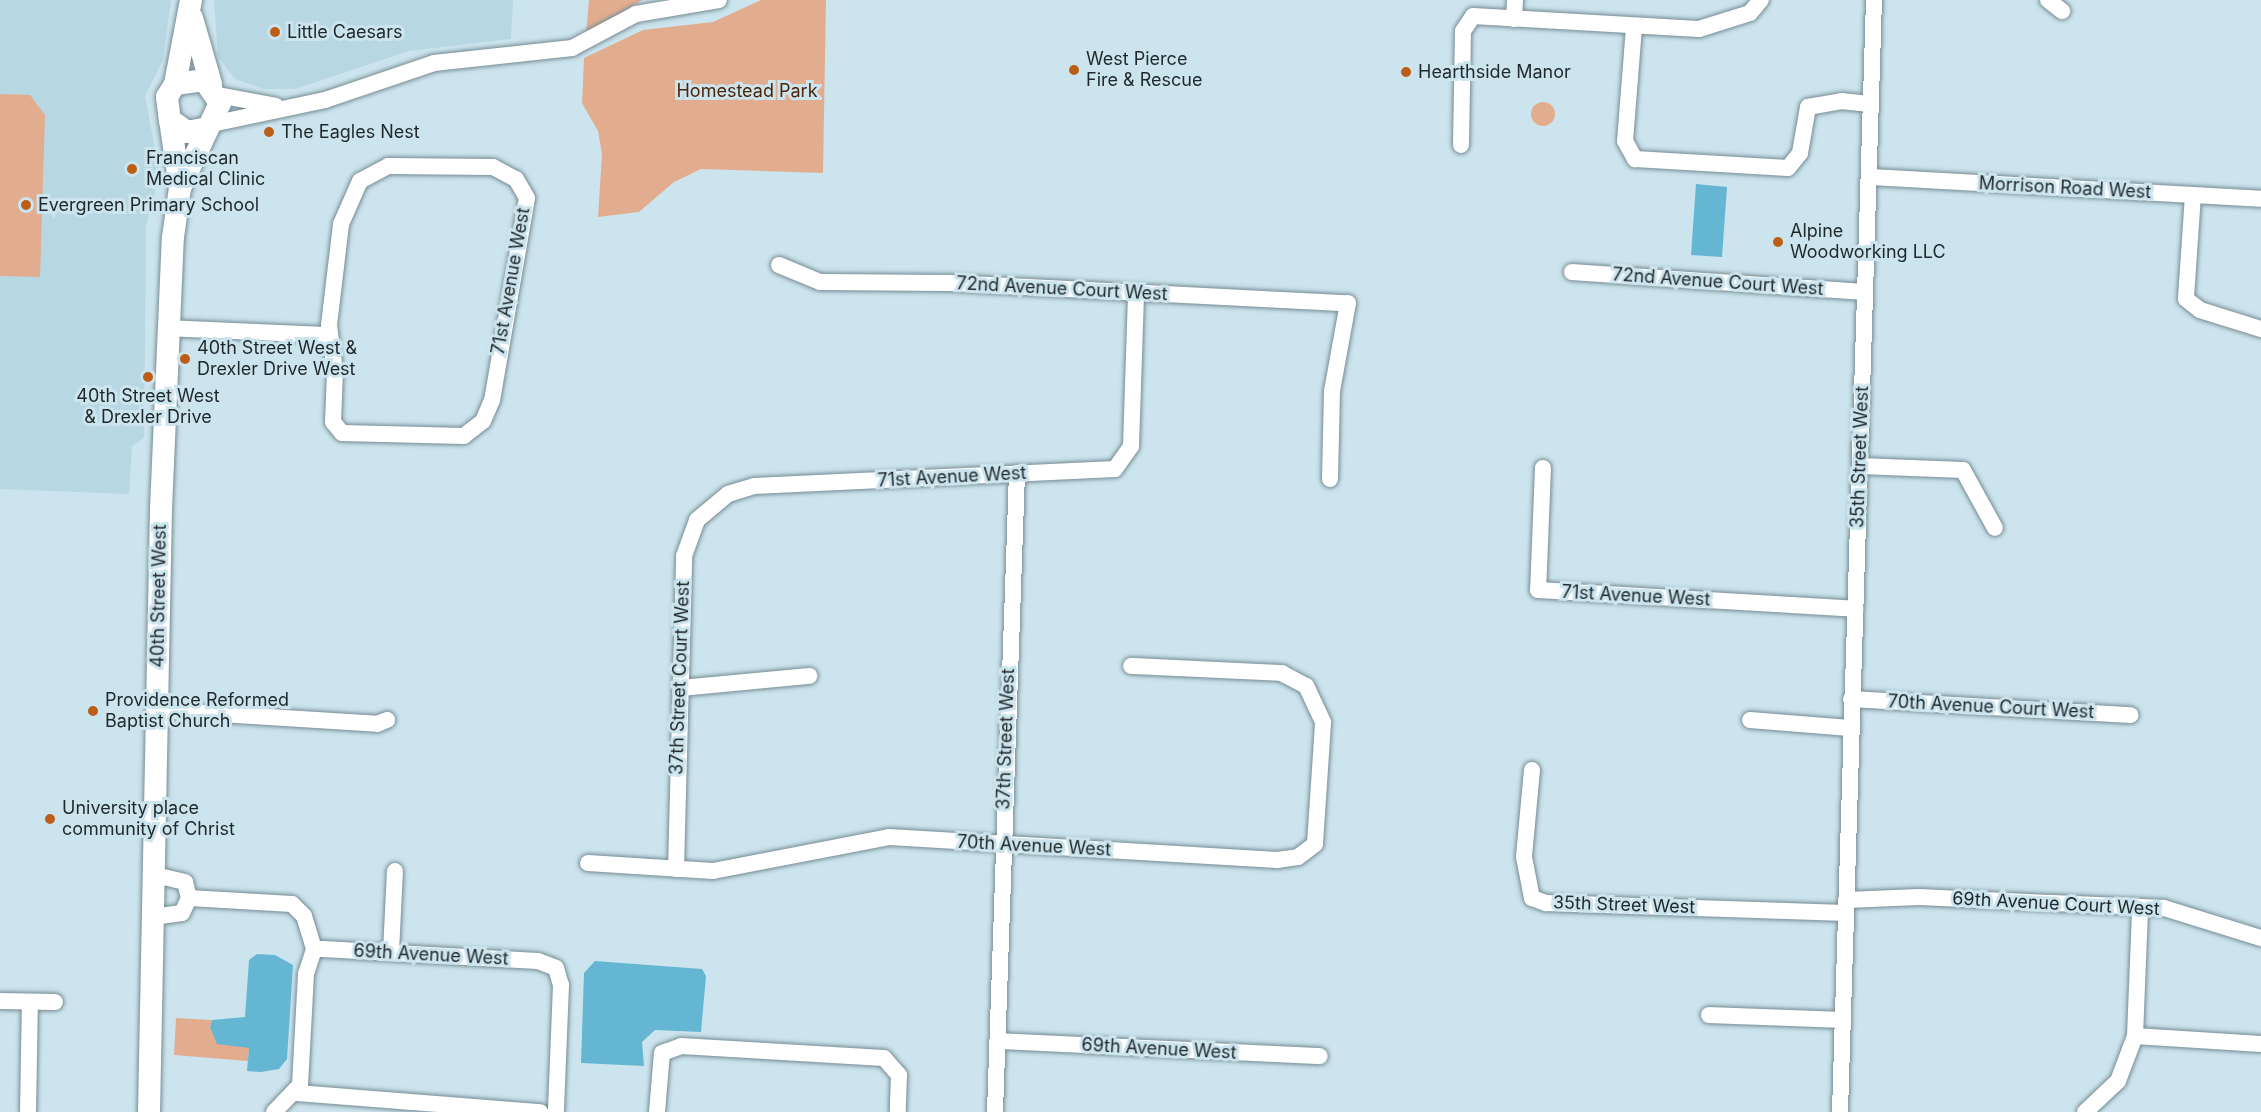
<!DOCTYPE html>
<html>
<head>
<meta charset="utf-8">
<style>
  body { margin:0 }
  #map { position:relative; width:2261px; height:1112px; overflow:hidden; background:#cce4ed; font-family:Inter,sans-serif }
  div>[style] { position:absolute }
  .built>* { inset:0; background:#b7d7e3 }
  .green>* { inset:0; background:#e2ad8f }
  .round { border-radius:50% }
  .water>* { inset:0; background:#65b6d2 }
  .roads { filter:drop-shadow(0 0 2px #768c94) drop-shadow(0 0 2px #768c94) }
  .minor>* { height:16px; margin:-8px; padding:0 8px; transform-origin:8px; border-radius:8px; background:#fff }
  .major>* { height:22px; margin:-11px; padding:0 11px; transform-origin:11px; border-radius:11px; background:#fff }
  .dots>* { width:16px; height:16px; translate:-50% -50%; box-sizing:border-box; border:3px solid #cce4ed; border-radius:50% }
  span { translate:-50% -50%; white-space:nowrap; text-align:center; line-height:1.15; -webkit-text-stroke:6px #cce4ed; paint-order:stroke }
  .poi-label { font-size:18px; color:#1f282b }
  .left { translate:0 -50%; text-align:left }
  .park-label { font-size:18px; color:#4d2509 }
  .street-label { font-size:18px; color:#1f282b }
</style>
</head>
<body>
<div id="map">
  <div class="built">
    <i style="clip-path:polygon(0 0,171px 0,163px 60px,145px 96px,160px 175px,146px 225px,144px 438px,132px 446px,129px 494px,0 489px)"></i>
    <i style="clip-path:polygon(214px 0,513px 0,511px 39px,409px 51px,295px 89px,264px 89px,235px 79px,218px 57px)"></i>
  </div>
  <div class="green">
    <i style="clip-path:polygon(589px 0,642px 0,586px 35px)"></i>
    <i style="clip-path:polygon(761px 0,826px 0,823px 173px,701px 169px,674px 182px,639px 212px,598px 217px,602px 154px,598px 131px,582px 103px,584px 58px,643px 30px,713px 22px)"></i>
    <i style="clip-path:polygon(0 94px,30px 95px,45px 115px,40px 277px,0 276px)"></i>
    <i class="round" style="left:1531px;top:102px;width:24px;height:24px"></i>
    <i style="clip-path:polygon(176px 1018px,212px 1020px,210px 1027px,249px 1048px,248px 1061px,174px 1055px)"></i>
  </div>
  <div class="water">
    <i style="clip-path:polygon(1696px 184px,1727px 187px,1722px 257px,1691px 255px)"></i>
    <i style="clip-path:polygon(257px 954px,275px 955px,293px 965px,287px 1059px,279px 1069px,261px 1072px,247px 1071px,249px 1048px,217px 1044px,210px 1027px,212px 1020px,245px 1017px,249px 960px)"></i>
    <i style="clip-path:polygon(595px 961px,702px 969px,706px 976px,701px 1032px,655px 1030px,642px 1042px,644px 1066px,581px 1063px,584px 973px)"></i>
  </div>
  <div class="roads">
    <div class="minor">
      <i style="left:2048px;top:0;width:18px;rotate:38deg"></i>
      <i style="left:1514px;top:19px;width:19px;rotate:-87deg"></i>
      <i style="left:1634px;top:27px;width:114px;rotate:94.5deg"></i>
      <i style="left:1625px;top:141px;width:21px;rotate:61deg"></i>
      <i style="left:1635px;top:159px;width:153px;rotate:3.4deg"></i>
      <i style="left:1788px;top:168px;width:19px;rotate:-51deg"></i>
      <i style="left:1800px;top:153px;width:47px;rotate:-80.1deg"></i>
      <i style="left:1808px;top:107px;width:34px;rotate:-10deg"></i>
      <i style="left:1841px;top:101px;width:29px;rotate:6deg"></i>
      <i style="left:218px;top:95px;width:59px;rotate:10.7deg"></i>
      <i style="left:212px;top:124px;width:116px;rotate:-12deg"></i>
      <i style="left:325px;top:100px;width:115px;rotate:-18.7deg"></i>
      <i style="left:434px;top:63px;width:139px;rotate:-6.2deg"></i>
      <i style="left:572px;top:48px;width:72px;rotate:-28deg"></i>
      <i style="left:636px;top:14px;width:84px;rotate:-9.6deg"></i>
      <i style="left:1461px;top:145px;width:114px;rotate:-89deg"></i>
      <i style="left:1463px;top:31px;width:18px;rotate:-56deg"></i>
      <i style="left:1473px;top:16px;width:226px;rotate:3.3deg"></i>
      <i style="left:1699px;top:29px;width:53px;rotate:-17.4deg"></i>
      <i style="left:1750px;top:13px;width:17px;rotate:-50deg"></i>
      <i style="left:388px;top:166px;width:105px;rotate:0.5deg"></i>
      <i style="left:493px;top:167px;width:26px;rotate:28deg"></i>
      <i style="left:516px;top:179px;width:22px;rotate:60deg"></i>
      <i style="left:527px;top:198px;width:205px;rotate:99.8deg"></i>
      <i style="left:492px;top:400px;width:23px;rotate:113deg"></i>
      <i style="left:483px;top:421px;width:24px;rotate:142deg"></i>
      <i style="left:464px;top:436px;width:122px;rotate:-178.6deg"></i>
      <i style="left:342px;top:433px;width:14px;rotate:-129deg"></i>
      <i style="left:333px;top:422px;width:50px;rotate:-87.7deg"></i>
      <i style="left:335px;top:372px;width:47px;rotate:-97.3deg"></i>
      <i style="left:329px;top:325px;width:102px;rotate:-83.2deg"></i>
      <i style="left:341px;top:224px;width:47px;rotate:-66.2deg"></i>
      <i style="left:360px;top:181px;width:32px;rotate:-28deg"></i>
      <i style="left:1870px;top:177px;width:392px;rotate:3.2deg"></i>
      <i style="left:2193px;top:195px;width:104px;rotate:93.9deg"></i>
      <i style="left:2186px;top:299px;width:18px;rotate:38deg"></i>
      <i style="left:2200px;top:310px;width:64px;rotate:17.3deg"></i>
      <i style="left:779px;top:265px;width:44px;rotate:22.5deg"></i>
      <i style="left:820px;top:282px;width:128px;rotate:0.4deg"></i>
      <i style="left:948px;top:283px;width:400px;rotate:2.9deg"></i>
      <i style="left:1348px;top:303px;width:89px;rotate:100.3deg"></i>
      <i style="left:1332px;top:391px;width:88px;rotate:91.3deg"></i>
      <i style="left:1572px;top:272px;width:293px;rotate:3.9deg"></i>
      <i style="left:167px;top:328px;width:162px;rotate:2.5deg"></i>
      <i style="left:1860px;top:466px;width:103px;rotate:2.2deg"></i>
      <i style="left:1963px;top:470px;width:66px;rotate:61.1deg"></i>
      <i style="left:1543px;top:468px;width:122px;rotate:92.3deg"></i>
      <i style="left:1538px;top:590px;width:318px;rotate:3.4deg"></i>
      <i style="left:681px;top:688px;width:129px;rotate:-5.4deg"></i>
      <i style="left:1851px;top:699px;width:280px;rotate:3.3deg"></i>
      <i style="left:157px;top:710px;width:220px;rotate:3.6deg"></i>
      <i style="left:377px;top:724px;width:11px;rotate:-22deg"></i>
      <i style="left:1750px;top:720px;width:100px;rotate:4.6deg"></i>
      <i style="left:1532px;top:770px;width:87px;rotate:95.3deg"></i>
      <i style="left:1524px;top:857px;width:42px;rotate:79deg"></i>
      <i style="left:1532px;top:898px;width:15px;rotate:20deg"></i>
      <i style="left:1546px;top:903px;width:300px;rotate:1.9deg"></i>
      <i style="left:588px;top:863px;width:125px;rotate:3.7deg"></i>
      <i style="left:713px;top:871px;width:179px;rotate:-10.9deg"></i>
      <i style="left:889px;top:837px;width:389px;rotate:3.4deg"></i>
      <i style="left:1277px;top:860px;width:21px;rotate:-8deg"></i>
      <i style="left:1298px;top:857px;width:21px;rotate:-37deg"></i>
      <i style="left:1315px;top:844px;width:122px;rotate:-86.2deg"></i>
      <i style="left:1323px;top:722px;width:40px;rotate:-115deg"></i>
      <i style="left:1306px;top:686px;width:27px;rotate:-152deg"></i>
      <i style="left:1282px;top:673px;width:151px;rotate:-177.3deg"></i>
      <i style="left:676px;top:869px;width:313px;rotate:-88.5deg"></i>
      <i style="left:684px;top:556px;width:38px;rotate:-70deg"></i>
      <i style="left:697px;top:520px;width:40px;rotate:-40deg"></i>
      <i style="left:728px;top:494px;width:27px;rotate:-17deg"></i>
      <i style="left:754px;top:486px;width:361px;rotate:-2.7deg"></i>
      <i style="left:1115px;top:469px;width:28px;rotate:-55deg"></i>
      <i style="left:1131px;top:446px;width:152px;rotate:-88.1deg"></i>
      <i style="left:189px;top:898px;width:103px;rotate:3.3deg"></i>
      <i style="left:292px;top:904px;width:17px;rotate:45deg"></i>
      <i style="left:304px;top:916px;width:34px;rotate:73deg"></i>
      <i style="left:1846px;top:900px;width:73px;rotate:-2.4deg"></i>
      <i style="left:1919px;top:897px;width:245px;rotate:2.6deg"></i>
      <i style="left:2164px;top:908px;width:102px;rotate:17.2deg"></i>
      <i style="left:153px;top:917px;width:29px;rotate:-8deg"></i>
      <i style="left:182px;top:913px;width:17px;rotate:-65deg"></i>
      <i style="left:189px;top:898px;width:16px;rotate:-104deg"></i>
      <i style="left:185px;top:882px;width:32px;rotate:-167deg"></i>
      <i style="left:391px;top:952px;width:81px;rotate:-87.2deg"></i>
      <i style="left:0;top:1001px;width:55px;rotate:1deg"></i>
      <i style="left:1709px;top:1015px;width:134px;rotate:2.1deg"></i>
      <i style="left:2135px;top:1036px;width:126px;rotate:3.6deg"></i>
      <i style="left:998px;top:1041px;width:322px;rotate:2.7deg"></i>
      <i style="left:297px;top:1093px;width:244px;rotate:4.5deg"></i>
      <i style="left:28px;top:1112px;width:110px;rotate:-89deg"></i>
      <i style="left:274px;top:1112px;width:37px;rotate:-46deg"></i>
      <i style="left:300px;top:1085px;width:111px;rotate:-86.9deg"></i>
      <i style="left:306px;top:974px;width:26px;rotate:-72deg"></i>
      <i style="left:314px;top:949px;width:9px"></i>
      <i style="left:323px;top:949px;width:215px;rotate:3.2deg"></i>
      <i style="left:538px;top:961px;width:19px;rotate:21deg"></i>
      <i style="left:556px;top:968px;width:18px;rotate:74deg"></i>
      <i style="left:561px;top:985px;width:127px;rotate:92.3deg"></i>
      <i style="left:657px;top:1112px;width:59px;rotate:-85.2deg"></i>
      <i style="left:662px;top:1053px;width:20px;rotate:-20deg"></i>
      <i style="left:681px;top:1046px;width:203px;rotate:3.4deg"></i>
      <i style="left:884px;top:1058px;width:23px;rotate:49deg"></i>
      <i style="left:899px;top:1075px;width:37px;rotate:92deg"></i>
      <i style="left:995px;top:1112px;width:639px;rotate:-88.03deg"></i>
      <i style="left:1840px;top:1112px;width:1113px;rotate:-88.25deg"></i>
      <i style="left:2085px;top:1112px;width:45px;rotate:-43.2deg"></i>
      <i style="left:2118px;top:1081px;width:48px;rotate:-69.3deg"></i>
      <i style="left:2135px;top:1036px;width:127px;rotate:-87.7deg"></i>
    </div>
    <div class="major">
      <i style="left:192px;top:18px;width:69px;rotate:73.9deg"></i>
      <i style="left:175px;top:84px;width:86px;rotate:-79.2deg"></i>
      <i style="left:170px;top:120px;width:69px;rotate:81.6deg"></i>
      <i style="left:149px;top:1112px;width:603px;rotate:-88.86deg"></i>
      <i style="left:161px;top:509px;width:272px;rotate:-87.5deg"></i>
      <i style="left:173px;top:237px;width:49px;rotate:-81.9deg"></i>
      <i style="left:180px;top:188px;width:94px;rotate:-64.8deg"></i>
      <i style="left:220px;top:103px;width:28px;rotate:-125deg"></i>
      <i style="left:204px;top:80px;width:29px;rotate:172deg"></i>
      <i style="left:175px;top:84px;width:15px;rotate:122deg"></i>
      <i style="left:167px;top:97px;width:23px;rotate:83deg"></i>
      <i style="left:170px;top:120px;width:21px;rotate:35deg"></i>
      <i style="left:187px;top:132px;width:20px;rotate:-11deg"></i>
    </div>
  </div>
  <div class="dots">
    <i style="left:275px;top:32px;background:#bd5e17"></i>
    <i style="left:1074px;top:70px;background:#bd5e17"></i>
    <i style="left:1406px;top:72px;background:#bd5e17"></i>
    <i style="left:269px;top:132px;background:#bd5e17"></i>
    <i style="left:132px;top:169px;background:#bd5e17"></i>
    <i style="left:26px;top:205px;background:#bd5e17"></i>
    <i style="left:1778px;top:242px;background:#bd5e17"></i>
    <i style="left:185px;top:359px;background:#bd5e17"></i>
    <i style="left:148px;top:377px;background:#bd5e17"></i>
    <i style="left:93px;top:711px;background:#bd5e17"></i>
    <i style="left:50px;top:819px;background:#bd5e17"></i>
  </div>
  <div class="poi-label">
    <span class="left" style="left:287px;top:32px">Little Caesars</span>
    <span class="left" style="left:1086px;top:70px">West Pierce<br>Fire &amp; Rescue</span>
    <span class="left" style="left:1418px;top:72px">Hearthside Manor</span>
    <span class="left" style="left:281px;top:132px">The Eagles Nest</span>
    <span class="left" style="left:146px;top:169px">Franciscan<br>Medical Clinic</span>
    <span class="left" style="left:38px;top:205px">Evergreen Primary School</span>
    <span class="left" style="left:1790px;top:242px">Alpine<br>Woodworking LLC</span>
    <span class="left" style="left:197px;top:359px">40th Street West &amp;<br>Drexler Drive West</span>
    <span style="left:148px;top:407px">40th Street West<br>&amp; Drexler Drive</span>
    <span class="left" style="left:105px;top:711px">Providence Reformed<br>Baptist Church</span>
    <span class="left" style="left:62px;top:819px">University place<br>community of Christ</span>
  </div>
  <div class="park-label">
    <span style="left:747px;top:91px">Homestead Park</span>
  </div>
  <div class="street-label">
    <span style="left:2065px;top:188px;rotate:3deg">Morrison Road West</span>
    <span style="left:511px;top:281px;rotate:-80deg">71st Avenue West</span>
    <span style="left:1718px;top:282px;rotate:4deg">72nd Avenue Court West</span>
    <span style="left:1062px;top:289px;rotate:3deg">72nd Avenue Court West</span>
    <span style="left:1860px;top:457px;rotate:-88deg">35th Street West</span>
    <span style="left:952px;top:477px;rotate:-3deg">71st Avenue West</span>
    <span style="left:159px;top:596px;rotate:-89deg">40th Street West</span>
    <span style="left:1636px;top:596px;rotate:3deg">71st Avenue West</span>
    <span style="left:680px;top:678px;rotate:-88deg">37th Street Court West</span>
    <span style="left:1991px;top:707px;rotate:3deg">70th Avenue Court West</span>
    <span style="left:1006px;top:739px;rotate:-88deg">37th Street West</span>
    <span style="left:1034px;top:846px;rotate:3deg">70th Avenue West</span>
    <span style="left:2056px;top:904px;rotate:3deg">69th Avenue Court West</span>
    <span style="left:1624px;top:905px;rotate:2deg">35th Street West</span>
    <span style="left:431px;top:955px;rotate:3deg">69th Avenue West</span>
    <span style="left:1159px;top:1049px;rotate:3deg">69th Avenue West</span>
  </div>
</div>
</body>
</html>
